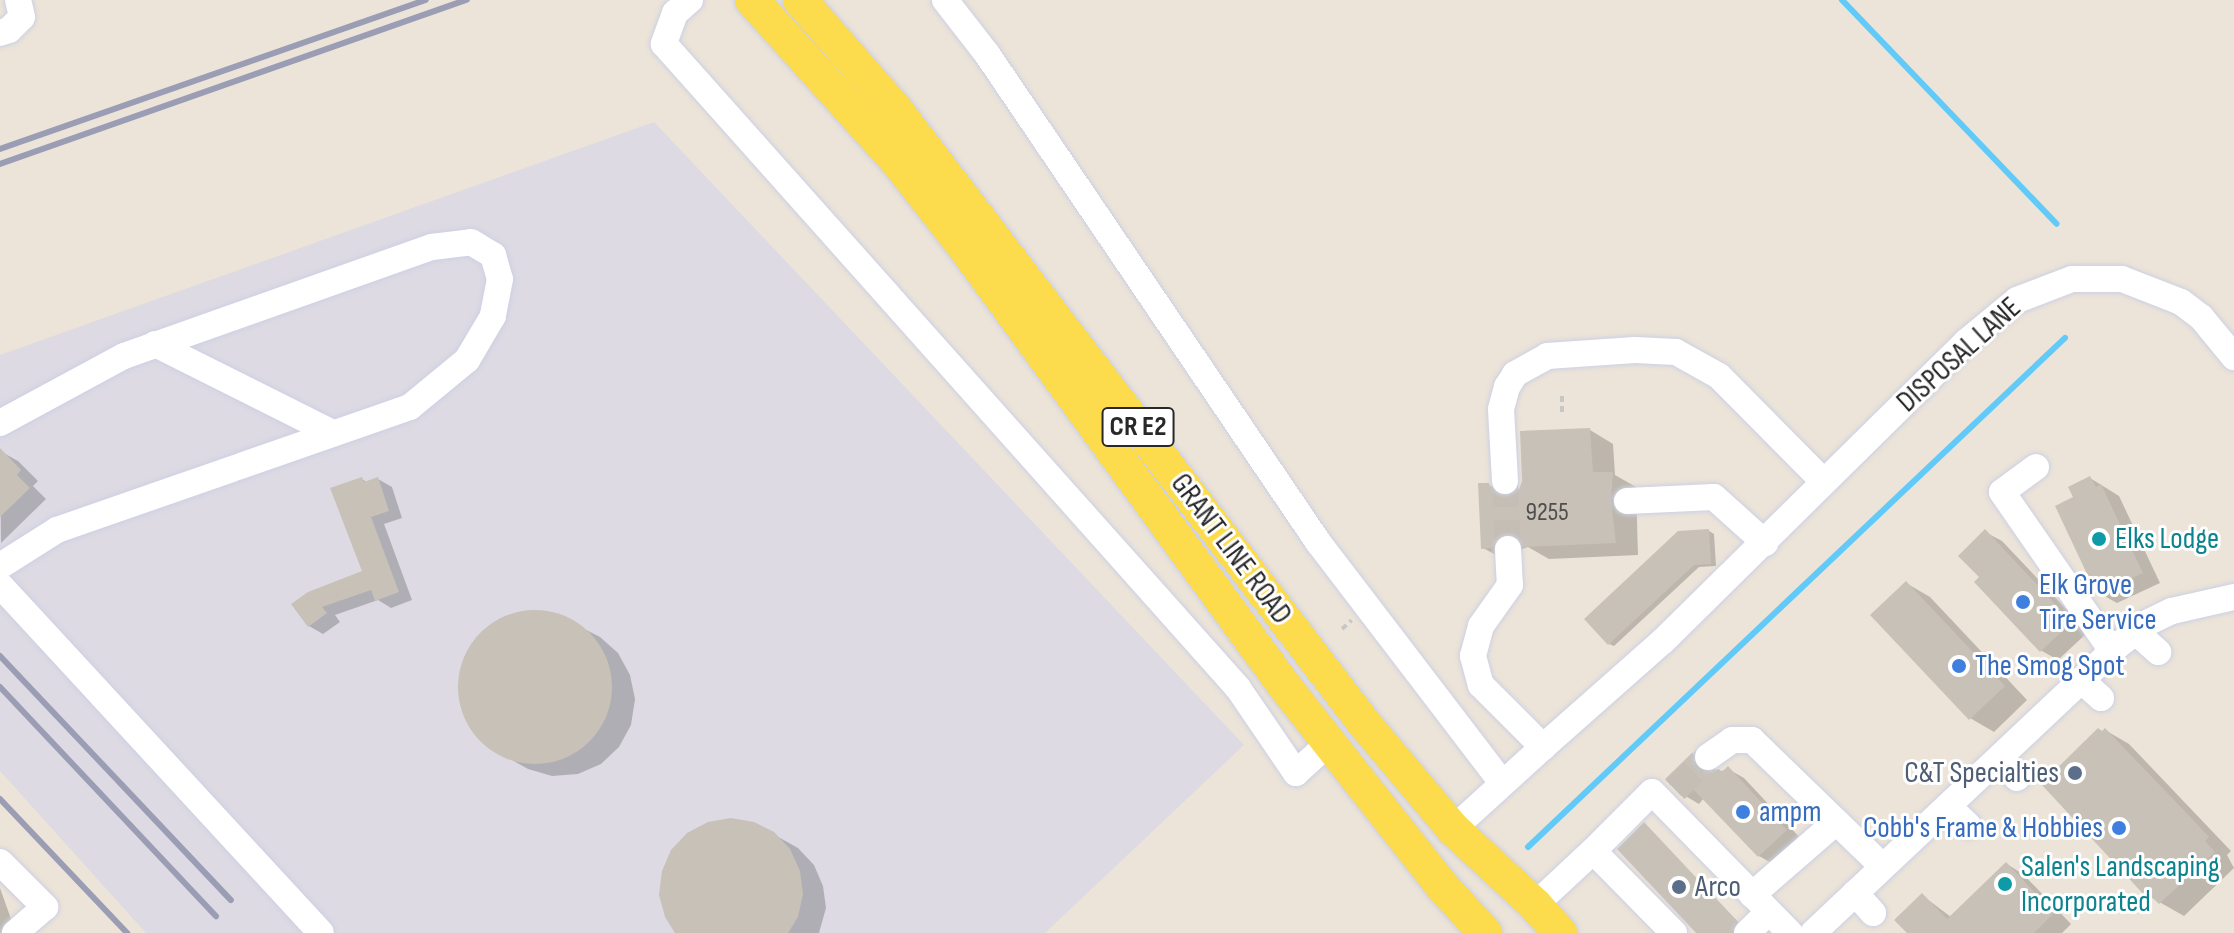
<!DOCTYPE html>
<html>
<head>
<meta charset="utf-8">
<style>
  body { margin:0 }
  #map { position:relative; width:2234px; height:933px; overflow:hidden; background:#ece4d8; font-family:"Sofia Sans Condensed",sans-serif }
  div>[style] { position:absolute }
  .industrial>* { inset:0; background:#dddae3 }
  .shadow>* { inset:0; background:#0003 }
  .stream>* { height:6px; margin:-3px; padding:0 3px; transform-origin:3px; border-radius:3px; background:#61caf9 }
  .building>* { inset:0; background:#c7c1b8 }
  .round { border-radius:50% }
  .minor-tunnel>* { height:26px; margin-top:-13px; transform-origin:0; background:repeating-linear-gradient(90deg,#c5beb5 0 26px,transparent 0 39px) }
  .path>* { height:4px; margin-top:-2px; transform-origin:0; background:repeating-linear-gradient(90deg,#c7c7c7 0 6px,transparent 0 10px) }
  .roads { filter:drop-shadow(0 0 2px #cdd0e3) drop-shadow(0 0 2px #cdd0e3) }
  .minor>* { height:26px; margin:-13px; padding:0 13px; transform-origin:13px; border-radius:13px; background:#fff }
  .major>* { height:34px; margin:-17px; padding:0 17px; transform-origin:17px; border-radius:17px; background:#fcdb4d }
  .rail>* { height:6px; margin:-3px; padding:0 3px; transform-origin:3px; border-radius:3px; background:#9b9db4 }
  .dots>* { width:22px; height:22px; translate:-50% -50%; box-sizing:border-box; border:4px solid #fff; border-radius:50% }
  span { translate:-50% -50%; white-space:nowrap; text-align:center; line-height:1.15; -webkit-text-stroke:6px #fff; paint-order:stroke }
  .number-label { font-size:26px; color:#504e4c }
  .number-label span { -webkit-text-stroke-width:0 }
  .shield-label span { padding:2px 6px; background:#fff; border:2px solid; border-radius:6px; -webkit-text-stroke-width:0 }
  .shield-label { font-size:28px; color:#282828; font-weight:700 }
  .street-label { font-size:30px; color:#282828 }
  .culture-label { font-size:30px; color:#0d838f }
  .left { translate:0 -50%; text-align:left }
  .shop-label { font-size:30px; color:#366cbe }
  .right { translate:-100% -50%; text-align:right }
  .service-label { font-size:30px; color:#4e5e75 }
</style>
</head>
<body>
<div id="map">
  <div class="industrial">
    <i style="clip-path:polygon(654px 122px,1244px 745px,1045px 933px,146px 933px,0 771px,0 355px)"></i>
  </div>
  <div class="shadow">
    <i style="clip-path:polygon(1590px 430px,1613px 444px,1615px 475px,1636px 487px,1638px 555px,1549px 559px,1528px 547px,1522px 549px,1516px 561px,1507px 561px,1483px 548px,1489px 485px,1509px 496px,1520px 490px)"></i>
    <i style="clip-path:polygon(0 451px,18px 461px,38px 481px,33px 486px,46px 499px,1px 543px)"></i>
    <i style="clip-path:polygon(2090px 478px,2119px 496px,2160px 583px,2117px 603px,2099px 593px)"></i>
    <i style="clip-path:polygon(362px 479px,368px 483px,378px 479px,392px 487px,402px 518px,384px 524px,412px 600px,391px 608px,378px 600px,335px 615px,340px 622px,323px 634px,309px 626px,294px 604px,365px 572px)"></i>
    <i style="clip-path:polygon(1709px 531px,1714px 534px,1716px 566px,1699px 567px,1614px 646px,1609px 644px)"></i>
    <i style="clip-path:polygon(1985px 532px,2002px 541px,2088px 632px,2058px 660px,2042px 651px,1977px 582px,1982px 577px)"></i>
    <i style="clip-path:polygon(1906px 583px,1930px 597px,2027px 700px,1994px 732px,1970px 718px)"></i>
    <i style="clip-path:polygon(528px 611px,553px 613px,600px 637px,618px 653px,630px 675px,635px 699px,631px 725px,619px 747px,601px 764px,578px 774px,552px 776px,528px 769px,503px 755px,482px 741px,467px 720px,460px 697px,461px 672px,469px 649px,484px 630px,505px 617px)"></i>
    <i style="clip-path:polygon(2105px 730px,2129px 744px,2231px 851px,2227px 855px,2234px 868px,2184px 916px,2147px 895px,2103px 733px)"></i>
    <i style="clip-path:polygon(1693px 754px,1709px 763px,1710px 775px,1728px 769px,1744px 778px,1802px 840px,1775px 865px,1759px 856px,1704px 798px,1699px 804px,1682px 794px,1668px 779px)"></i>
    <i style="clip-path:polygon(1645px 825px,1741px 925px,1739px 933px,1699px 933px)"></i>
    <i style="clip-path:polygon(773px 834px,798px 848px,814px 865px,823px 886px,826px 908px,819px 933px,677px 933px)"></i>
    <i style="clip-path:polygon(2007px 864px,2024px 875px,2071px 924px,2062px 933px,1909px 933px,1923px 896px,1951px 917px)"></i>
    <i style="clip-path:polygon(0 888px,16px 933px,0 933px)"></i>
  </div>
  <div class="stream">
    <i style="left:1842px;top:0;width:310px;rotate:46.2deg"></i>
    <i style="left:1528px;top:847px;width:740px;rotate:-43.47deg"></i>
  </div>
  <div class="building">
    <i style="clip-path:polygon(1590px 428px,1593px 472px,1613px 472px,1611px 501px,1616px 543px,1524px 547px,1516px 535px,1508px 533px,1499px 536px,1492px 548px,1481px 549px,1478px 483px,1489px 483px,1492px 490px,1505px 497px,1519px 489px,1522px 481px,1520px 431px)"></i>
    <i style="clip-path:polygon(0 448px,21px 470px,17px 475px,30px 488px,0 517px)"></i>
    <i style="clip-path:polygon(2090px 476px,2096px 487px,2101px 484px,2143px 573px,2097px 595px,2055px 506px,2073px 497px,2068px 487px)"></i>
    <i style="clip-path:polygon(362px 477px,364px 482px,378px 477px,389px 511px,371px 517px,399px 592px,375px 601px,371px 590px,322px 607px,327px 613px,308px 627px,291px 604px,308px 592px,362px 571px,330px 488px)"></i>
    <i style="clip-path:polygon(1709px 529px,1711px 564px,1694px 565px,1608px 645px,1584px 619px,1678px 531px)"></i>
    <i style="clip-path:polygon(1985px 529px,2072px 622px,2040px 652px,1974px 582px,1979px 577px,1958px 556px)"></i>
    <i style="clip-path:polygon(1906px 581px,2005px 686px,1969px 720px,1870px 615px)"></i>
    <i class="round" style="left:458px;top:610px;width:154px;height:154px"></i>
    <i style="clip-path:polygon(2098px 728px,2102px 731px,2105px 728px,2196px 823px,2209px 837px,2205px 841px,2215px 852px,2159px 904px,2149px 894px,2146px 897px,2041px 784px)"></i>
    <i style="clip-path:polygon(1693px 752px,1695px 766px,1702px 772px,1719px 769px,1722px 772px,1728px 766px,1787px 830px,1758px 857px,1691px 787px,1681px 796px,1665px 779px)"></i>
    <i style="clip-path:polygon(731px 818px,754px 822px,774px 832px,790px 849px,800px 871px,803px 894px,798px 917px,788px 933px,675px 933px,665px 917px,659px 895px,662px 871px,671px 850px,687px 833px,708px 822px)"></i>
    <i style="clip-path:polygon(1644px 822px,1737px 921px,1731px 933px,1696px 933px,1617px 849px)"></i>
    <i style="clip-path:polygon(2006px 862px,2054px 913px,2034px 933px,1907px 933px,1894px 920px,1922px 893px,1947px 919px)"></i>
  </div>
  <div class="minor-tunnel">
    <i style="left:1505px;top:481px;width:68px;rotate:87.5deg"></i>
    <i style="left:1675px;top:790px;width:47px;rotate:-45deg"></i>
  </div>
  <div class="path">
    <i style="left:1562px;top:396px;width:18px;rotate:90deg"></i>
    <i style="left:1342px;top:629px;width:13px;rotate:-42deg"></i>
  </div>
  <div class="roads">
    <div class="minor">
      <i style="left:690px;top:0;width:20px;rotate:139deg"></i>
      <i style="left:675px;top:13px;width:33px;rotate:110deg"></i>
      <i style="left:664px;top:44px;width:863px;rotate:48.29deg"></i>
      <i style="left:1238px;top:688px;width:103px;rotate:55.7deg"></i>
      <i style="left:1296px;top:773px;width:45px;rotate:-42.3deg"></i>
      <i style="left:945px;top:0;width:68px;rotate:52.1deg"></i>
      <i style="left:987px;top:54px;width:590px;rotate:55.85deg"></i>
      <i style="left:1318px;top:542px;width:303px;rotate:52.6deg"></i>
      <i style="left:0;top:33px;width:9px;rotate:-18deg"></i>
      <i style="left:9px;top:30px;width:18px;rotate:-45deg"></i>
      <i style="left:22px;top:17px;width:17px;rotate:-103deg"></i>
      <i style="left:155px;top:344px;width:199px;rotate:26.6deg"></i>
      <i style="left:0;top:423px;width:141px;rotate:-28.4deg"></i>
      <i style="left:124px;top:356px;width:327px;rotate:-19.5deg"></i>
      <i style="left:432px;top:247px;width:39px;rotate:-7deg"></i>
      <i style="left:471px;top:242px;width:26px;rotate:31deg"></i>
      <i style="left:493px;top:255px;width:25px;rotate:74deg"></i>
      <i style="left:500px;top:279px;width:38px;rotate:101deg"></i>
      <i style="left:493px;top:316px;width:51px;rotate:120.6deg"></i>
      <i style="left:467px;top:360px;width:74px;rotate:140.5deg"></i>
      <i style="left:410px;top:407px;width:374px;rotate:160.8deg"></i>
      <i style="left:57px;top:530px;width:67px;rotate:147.7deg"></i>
      <i style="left:2036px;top:467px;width:42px;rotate:143.7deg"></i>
      <i style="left:2002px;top:492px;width:193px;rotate:55.3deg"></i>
      <i style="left:1505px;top:481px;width:72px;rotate:-93.2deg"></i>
      <i style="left:1501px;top:409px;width:23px;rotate:-75deg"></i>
      <i style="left:1507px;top:387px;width:15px;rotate:-58deg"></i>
      <i style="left:1515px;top:374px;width:37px;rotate:-29deg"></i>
      <i style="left:1547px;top:356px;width:88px;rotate:-3.9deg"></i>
      <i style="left:1635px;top:350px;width:41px;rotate:2.8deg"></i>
      <i style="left:1676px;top:352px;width:49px;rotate:29.2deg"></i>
      <i style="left:1719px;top:376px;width:148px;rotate:45.3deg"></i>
      <i style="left:1627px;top:501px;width:87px;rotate:-2.6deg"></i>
      <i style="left:1714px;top:497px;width:69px;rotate:42deg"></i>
      <i style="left:1508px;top:549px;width:36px;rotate:87deg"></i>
      <i style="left:1510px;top:585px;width:50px;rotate:125.3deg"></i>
      <i style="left:1481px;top:626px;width:31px;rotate:105deg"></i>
      <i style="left:1473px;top:656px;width:30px;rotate:75deg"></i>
      <i style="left:1481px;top:685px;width:88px;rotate:45deg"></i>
      <i style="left:1543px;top:747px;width:160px;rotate:-41.5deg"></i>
      <i style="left:1663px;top:641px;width:426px;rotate:-44.6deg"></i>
      <i style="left:1966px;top:342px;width:66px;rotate:-39.5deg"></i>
      <i style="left:2017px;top:300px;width:59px;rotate:-20.9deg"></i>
      <i style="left:2072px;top:279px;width:50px"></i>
      <i style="left:2122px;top:279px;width:63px;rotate:21.3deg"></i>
      <i style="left:2181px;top:302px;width:25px;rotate:37deg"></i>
      <i style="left:2201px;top:317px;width:52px;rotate:50.5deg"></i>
      <i style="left:0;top:585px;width:473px;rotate:47.3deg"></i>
      <i style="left:2136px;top:632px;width:30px;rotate:42deg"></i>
      <i style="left:2081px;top:680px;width:27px;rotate:42deg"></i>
      <i style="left:1708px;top:757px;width:29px;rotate:-35deg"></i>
      <i style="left:1732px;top:740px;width:20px"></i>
      <i style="left:1752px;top:740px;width:182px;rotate:44.1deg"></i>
      <i style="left:2000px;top:757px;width:27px;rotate:51deg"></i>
      <i style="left:1948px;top:806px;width:28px;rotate:44deg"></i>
      <i style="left:1453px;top:829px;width:122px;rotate:-42.3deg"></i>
      <i style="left:0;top:862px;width:64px;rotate:45deg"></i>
      <i style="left:45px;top:907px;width:40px;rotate:139deg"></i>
      <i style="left:1855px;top:893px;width:27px;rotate:48deg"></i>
      <i style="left:1752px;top:895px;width:111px;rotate:-41deg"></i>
      <i style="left:1535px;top:905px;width:79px;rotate:-43deg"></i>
      <i style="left:1674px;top:933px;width:115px;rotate:-134.6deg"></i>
      <i style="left:1593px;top:851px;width:83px;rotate:-45deg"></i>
      <i style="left:1652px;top:792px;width:197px;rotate:45.6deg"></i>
      <i style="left:1747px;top:933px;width:30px;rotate:-44deg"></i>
      <i style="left:1813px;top:933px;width:423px;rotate:-43.3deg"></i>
      <i style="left:2121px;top:643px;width:35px;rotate:-37deg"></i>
      <i style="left:2149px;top:622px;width:25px;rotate:-26deg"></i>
      <i style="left:2172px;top:611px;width:64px;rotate:-12.7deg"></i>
    </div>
    <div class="major">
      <i style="left:752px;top:0;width:217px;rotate:48deg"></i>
      <i style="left:897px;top:161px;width:115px;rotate:52deg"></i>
      <i style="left:968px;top:252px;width:535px;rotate:53.9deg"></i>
      <i style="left:1283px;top:684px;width:257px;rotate:51.8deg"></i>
      <i style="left:1442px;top:886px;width:64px;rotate:47.5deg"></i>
      <i style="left:800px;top:0;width:146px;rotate:48.9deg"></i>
      <i style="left:896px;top:110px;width:770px;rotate:52.65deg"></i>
      <i style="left:1363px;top:722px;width:140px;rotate:49.9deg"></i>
      <i style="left:1453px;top:829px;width:112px;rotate:42.8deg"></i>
      <i style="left:1535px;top:905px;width:38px;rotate:48deg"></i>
    </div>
  </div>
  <div class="rail">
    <i style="left:0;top:149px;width:451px;rotate:-19.3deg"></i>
    <i style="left:0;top:164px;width:495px;rotate:-19.4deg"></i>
    <i style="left:0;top:656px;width:336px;rotate:46.6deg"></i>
    <i style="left:0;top:687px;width:315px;rotate:46.7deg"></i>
    <i style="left:0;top:799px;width:185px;rotate:46.5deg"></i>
  </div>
  <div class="dots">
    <i style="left:2099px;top:539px;background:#0f9aa8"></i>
    <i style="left:2023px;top:602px;background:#3f7fe0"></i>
    <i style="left:1959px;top:666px;background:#3f7fe0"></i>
    <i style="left:2075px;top:773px;background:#5c6f8a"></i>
    <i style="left:1743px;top:812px;background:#3f7fe0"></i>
    <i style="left:2119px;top:828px;background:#3f7fe0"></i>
    <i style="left:2005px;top:884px;background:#0f9aa8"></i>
    <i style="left:1679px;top:887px;background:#5c6f8a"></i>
  </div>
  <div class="number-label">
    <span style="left:1547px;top:513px">9255</span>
  </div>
  <div class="shield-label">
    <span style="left:1138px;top:427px">CR E2</span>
  </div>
  <div class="street-label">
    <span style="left:1959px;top:355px;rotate:-42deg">DISPOSAL LANE</span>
    <span style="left:1231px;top:549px;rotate:53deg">GRANT LINE ROAD</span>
  </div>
  <div class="culture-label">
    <span class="left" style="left:2115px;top:539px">Elks Lodge</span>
    <span class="left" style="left:2021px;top:884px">Salen's Landscaping<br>Incorporated</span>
  </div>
  <div class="shop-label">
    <span class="left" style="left:2039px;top:602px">Elk Grove<br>Tire Service</span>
    <span class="left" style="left:1975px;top:666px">The Smog Spot</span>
    <span class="left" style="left:1759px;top:812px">ampm</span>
    <span class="right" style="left:2103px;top:828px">Cobb's Frame &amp; Hobbies</span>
  </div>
  <div class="service-label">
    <span class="right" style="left:2059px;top:773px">C&amp;T Specialties</span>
    <span class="left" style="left:1695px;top:887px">Arco</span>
  </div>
</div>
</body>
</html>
